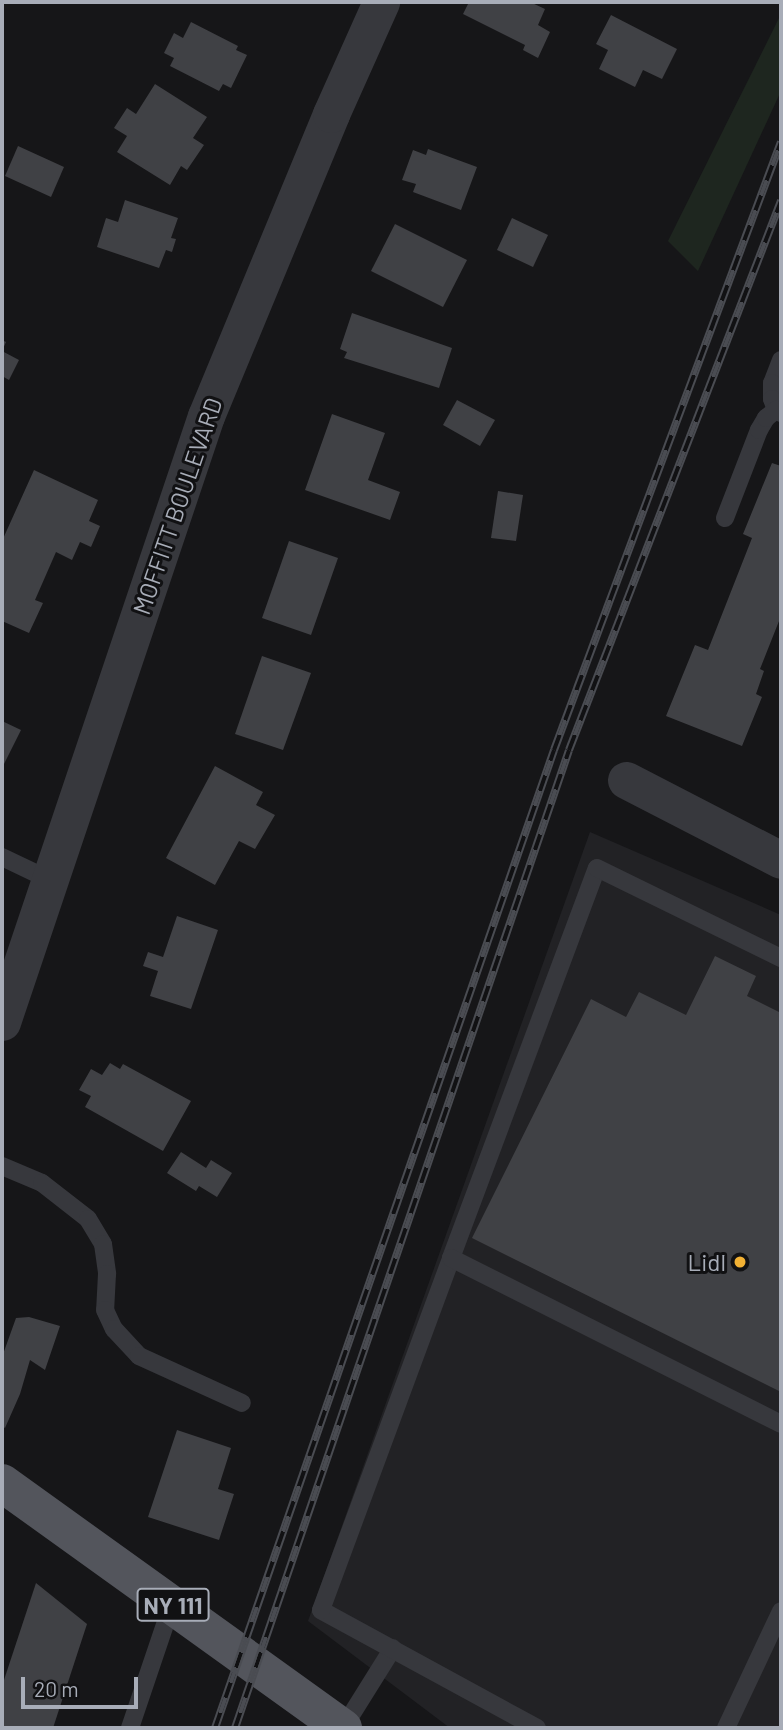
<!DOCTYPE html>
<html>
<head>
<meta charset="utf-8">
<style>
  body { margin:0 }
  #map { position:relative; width:783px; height:1730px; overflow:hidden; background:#161618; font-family:Barlow,sans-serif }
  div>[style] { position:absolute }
  .built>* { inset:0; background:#222225 }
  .green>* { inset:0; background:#1e261f }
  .building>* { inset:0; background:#404145 }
  .service>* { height:18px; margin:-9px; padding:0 9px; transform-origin:9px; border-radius:9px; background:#37383d }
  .minor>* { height:37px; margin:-18.5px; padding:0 18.5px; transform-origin:18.5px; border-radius:18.5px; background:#37383d }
  .primary>* { height:38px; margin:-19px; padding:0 19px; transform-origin:19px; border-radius:19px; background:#53555c }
  .rail>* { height:8px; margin-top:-4px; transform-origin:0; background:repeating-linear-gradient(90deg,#111113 0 16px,#4a4c52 0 32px); box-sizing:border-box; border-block:2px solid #4a4c52 }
  .dots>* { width:19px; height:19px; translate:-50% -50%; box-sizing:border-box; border:4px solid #111113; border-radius:50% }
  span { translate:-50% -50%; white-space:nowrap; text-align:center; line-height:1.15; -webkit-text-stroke:6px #111113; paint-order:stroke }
  .shield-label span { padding:2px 5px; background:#111113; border:2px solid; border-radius:5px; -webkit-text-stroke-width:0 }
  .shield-label { font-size:23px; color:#a8adb8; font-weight:700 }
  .street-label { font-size:24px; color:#a8adb8 }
  .poi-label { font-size:24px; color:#a8adb8 }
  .right { translate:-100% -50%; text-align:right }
  .frame { position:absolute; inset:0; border:4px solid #a8adb8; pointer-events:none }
  .scale { position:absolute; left:21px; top:1677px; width:117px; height:32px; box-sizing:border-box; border:4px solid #a8adb8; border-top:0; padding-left:9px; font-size:21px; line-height:24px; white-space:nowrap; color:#a8adb8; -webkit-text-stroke:5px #111113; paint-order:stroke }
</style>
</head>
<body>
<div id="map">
  <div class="built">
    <i style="clip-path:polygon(590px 832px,781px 915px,781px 1728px,450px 1728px,308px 1621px)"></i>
  </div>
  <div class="green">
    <i style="clip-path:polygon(781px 14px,781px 91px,698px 271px,668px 241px)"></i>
  </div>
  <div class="building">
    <i style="clip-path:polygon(469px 2px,530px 2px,545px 9px,538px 25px,550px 32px,538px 58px,523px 50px,525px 45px,463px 14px)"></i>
    <i style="clip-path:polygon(611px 15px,677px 49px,662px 79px,643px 70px,635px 87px,599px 69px,608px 50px,596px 44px)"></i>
    <i style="clip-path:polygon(191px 22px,238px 46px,236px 50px,247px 55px,231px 88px,223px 84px,219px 91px,170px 66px,174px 58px,164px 53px,174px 33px,183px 38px)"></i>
    <i style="clip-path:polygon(155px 84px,207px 117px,193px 138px,204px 145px,187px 170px,181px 166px,170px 185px,117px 152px,127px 136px,114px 128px,127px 108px,136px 114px)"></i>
    <i style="clip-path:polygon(18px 146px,64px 167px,51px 197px,5px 176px)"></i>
    <i style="clip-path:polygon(428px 149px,477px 167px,461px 210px,413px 192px,416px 184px,402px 180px,413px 150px,426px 155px)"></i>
    <i style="clip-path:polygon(125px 200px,178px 218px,171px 238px,176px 239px,172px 252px,166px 250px,159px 268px,97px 247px,106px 218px,118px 222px)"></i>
    <i style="clip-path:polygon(512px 218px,548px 235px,533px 267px,497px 250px)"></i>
    <i style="clip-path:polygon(395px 224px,467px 260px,443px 307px,371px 271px)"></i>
    <i style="clip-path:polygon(352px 313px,452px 348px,439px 388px,344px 358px,347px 352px,340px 349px)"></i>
    <i style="clip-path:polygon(2px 340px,6px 342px,2px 351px,19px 360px,9px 380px,2px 376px)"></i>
    <i style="clip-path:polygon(457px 400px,495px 420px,480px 446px,443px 425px)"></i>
    <i style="clip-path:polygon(332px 414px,385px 433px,368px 480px,400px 492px,390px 520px,305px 490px)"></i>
    <i style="clip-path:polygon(772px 463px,781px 466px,781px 616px,760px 669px,764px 671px,756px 694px,762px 697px,742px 746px,666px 716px,695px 645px,708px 650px,752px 538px,743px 534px)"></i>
    <i style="clip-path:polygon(34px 470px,98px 500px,89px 521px,100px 526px,91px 547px,80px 542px,72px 560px,56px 552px,35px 600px,43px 603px,29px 633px,2px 621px,2px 541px)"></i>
    <i style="clip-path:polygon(498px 491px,523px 495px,516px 541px,491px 538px)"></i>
    <i style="clip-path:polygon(289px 541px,338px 558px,311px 635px,262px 618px)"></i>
    <i style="clip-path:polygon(262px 656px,311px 673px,283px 750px,235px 734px)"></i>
    <i style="clip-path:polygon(2px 721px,21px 730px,2px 768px)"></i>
    <i style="clip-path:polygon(215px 766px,263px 792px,256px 805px,275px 815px,255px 849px,239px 841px,215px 885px,166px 858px)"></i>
    <i style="clip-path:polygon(177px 916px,218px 930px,191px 1009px,150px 996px,158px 971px,143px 966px,148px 952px,163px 957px)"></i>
    <i style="clip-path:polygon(715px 956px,756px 976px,747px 996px,781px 1013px,781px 1392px,472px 1238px,591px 999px,626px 1017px,639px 992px,686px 1015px)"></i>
    <i style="clip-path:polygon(110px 1063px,120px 1069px,123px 1064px,191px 1101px,163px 1151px,85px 1107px,91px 1096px,79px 1090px,91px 1069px,102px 1075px)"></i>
    <i style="clip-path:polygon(181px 1152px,206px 1168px,211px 1160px,232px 1173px,217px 1197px,199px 1186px,196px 1191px,167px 1173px)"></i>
    <i style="clip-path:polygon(29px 1317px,60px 1326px,45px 1370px,30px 1360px,20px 1394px,5px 1428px,2px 1426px,2px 1357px,16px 1318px)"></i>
    <i style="clip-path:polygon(177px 1430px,231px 1448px,218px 1489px,234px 1494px,219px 1540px,148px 1517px)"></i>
    <i style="clip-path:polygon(36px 1583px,87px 1624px,53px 1728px,2px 1728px,2px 1686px)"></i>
  </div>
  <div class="service">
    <i style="left:781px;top:360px;width:25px;rotate:111deg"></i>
    <i style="left:772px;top:383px;width:16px;rotate:90deg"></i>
    <i style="left:772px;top:399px;width:12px;rotate:70deg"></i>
    <i style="left:776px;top:410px;width:6px;rotate:31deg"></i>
    <i style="left:725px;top:518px;width:94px;rotate:-68.9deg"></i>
    <i style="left:759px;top:430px;width:14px;rotate:-60deg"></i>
    <i style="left:766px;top:418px;width:13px;rotate:-39deg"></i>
    <i style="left:2px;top:857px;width:53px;rotate:25.6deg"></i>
    <i style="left:2px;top:1166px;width:43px;rotate:23deg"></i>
    <i style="left:42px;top:1183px;width:58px;rotate:38deg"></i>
    <i style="left:88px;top:1219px;width:29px;rotate:59deg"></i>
    <i style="left:103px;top:1244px;width:30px;rotate:82deg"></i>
    <i style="left:107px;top:1274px;width:36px;rotate:93deg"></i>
    <i style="left:105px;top:1310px;width:21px;rotate:65deg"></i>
    <i style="left:114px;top:1329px;width:37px;rotate:47deg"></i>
    <i style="left:139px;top:1356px;width:113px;rotate:24.5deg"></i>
    <i style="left:451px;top:1258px;width:416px;rotate:-69.5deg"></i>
    <i style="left:597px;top:868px;width:205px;rotate:26.1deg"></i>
    <i style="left:130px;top:1728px;width:131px;rotate:-71.3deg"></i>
    <i style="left:343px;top:1728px;width:94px;rotate:-58deg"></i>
    <i style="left:537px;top:1728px;width:246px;rotate:-151.4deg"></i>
    <i style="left:321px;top:1610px;width:375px;rotate:-69.7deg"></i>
    <i style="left:451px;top:1258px;width:369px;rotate:26.7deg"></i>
    <i style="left:726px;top:1728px;width:129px;rotate:-64.8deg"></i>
  </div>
  <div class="minor">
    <i style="left:626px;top:780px;width:174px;rotate:27.3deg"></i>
    <i style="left:2px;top:1022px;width:639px;rotate:-71.4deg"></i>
    <i style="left:206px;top:416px;width:327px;rotate:-67.5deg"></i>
    <i style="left:331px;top:114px;width:123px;rotate:-65.9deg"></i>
  </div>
  <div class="primary">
    <i style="left:2px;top:1483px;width:420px;rotate:35.7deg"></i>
  </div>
  <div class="rail">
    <i style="left:215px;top:1728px;width:1035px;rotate:-70.88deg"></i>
    <i style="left:554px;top:750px;width:649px;rotate:-69.53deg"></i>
    <i style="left:235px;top:1728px;width:1033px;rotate:-71.14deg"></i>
    <i style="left:569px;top:750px;width:589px;rotate:-68.89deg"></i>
  </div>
  <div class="dots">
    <i style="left:740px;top:1262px;background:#f2b134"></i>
  </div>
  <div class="shield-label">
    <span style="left:173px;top:1605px">NY 111</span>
  </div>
  <div class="street-label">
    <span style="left:177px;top:506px;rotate:-71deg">MOFFITT BOULEVARD</span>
  </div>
  <div class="poi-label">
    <span class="right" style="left:726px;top:1262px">Lidl</span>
  </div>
  <div class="frame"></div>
  <div class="scale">20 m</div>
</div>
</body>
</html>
